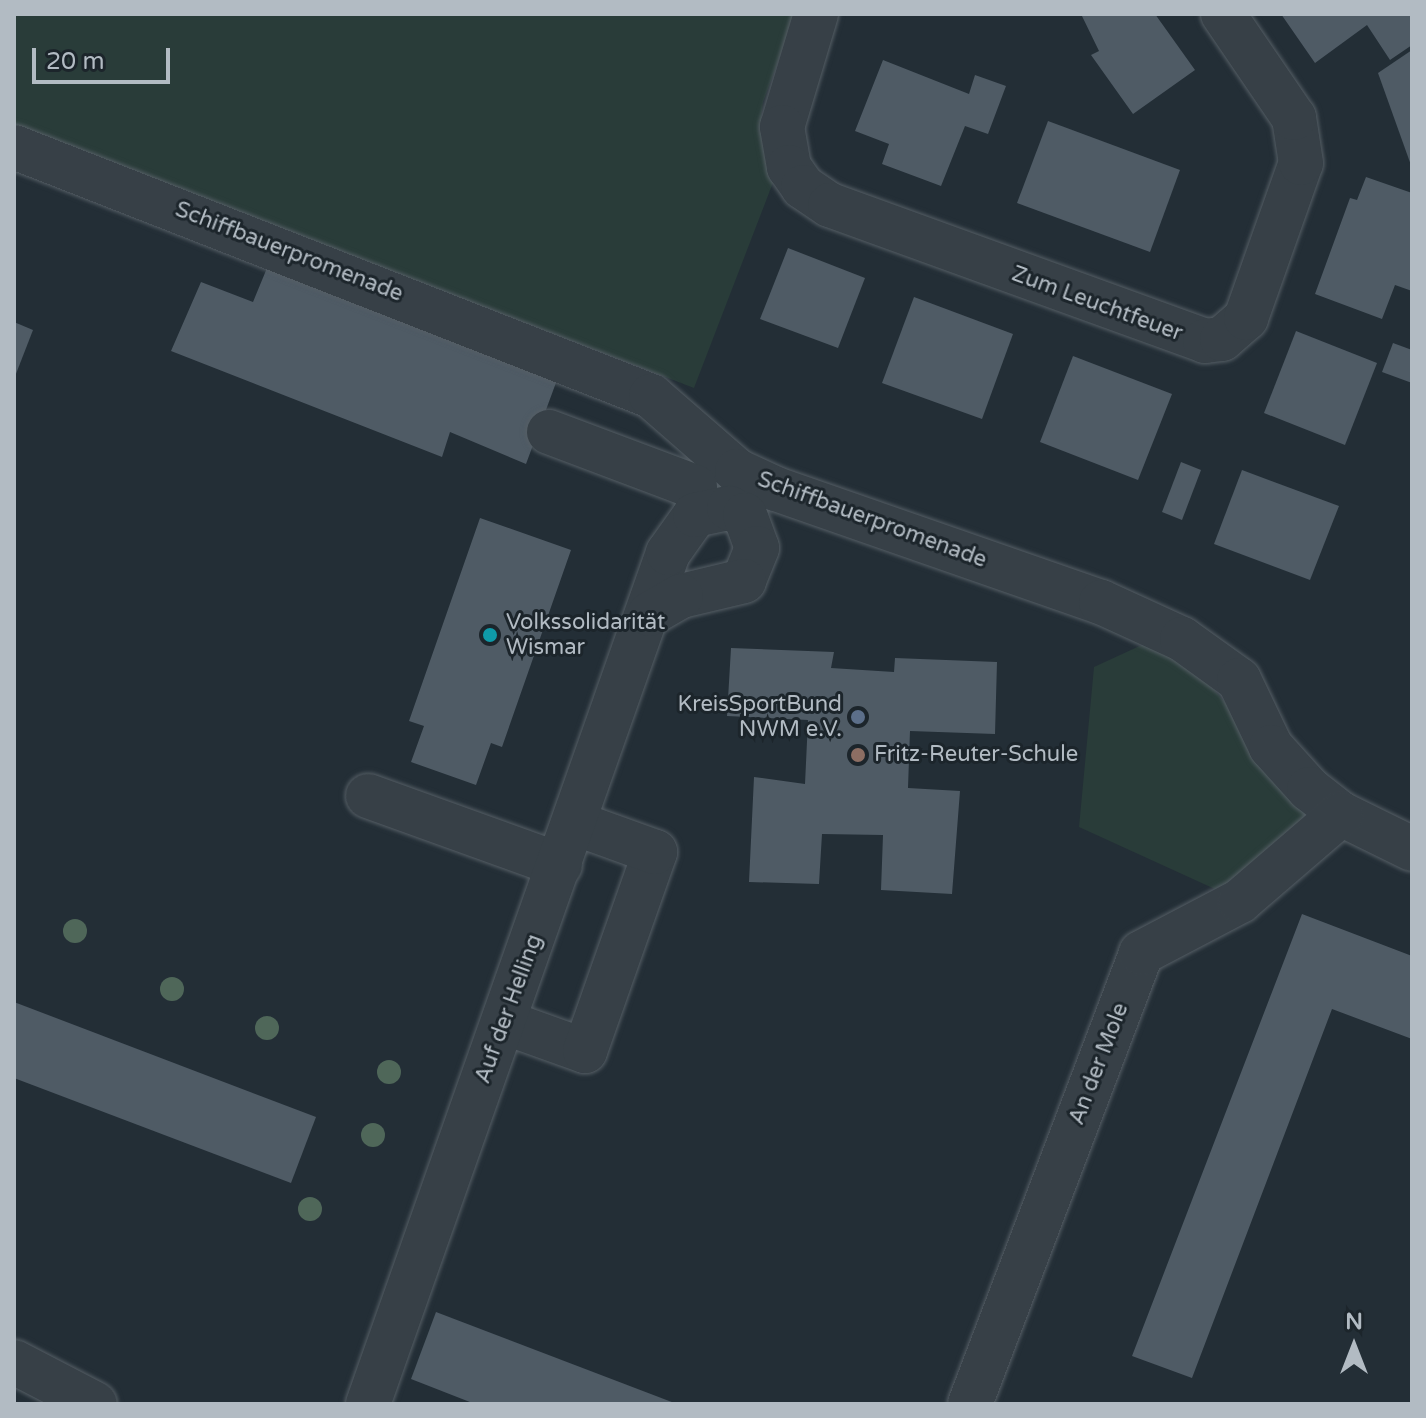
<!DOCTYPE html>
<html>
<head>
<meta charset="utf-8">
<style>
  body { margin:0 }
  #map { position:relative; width:1426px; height:1418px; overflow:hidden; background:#232e36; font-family:"Varela Round",sans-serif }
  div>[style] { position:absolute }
  .green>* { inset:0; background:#293c39 }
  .building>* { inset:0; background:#4f5b65 }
  .roads { filter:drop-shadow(0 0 2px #555e65) drop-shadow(0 0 2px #555e65) }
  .minor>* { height:44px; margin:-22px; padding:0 22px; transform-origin:22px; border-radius:22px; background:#374047 }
  .trees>* { width:24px; height:24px; margin:-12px; border-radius:50%; background:#4f6759 }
  .dots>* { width:22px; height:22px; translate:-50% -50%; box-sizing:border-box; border:4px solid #1c252b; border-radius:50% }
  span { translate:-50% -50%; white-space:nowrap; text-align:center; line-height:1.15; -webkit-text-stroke:6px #1c252b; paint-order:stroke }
  .street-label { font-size:22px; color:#b2bbc3 }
  .poi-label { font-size:22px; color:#b2bbc3 }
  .left { translate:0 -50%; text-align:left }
  .right { translate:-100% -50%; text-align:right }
  .frame { position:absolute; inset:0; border:16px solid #b2bbc3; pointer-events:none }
  .north { position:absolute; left:1314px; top:1306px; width:80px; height:80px; -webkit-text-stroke:6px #1c252b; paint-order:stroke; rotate:0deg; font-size:22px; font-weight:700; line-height:32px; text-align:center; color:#b2bbc3 }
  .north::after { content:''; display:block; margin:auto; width:28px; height:36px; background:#b2bbc3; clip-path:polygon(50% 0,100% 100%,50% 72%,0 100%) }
  .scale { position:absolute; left:32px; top:48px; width:138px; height:36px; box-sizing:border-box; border:4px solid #b2bbc3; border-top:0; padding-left:10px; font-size:24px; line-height:28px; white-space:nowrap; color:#b2bbc3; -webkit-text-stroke:6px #1c252b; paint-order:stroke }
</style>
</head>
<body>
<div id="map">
  <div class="green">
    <i style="clip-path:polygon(14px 14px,796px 14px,763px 102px,760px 128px,774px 180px,694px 388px,14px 127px)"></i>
    <i style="clip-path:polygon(1157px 638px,1189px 660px,1323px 819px,1228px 895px,1079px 827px,1094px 667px)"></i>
  </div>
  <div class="building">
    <i style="clip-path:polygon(1081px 14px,1155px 14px,1195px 70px,1133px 114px,1091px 55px,1099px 51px)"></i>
    <i style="clip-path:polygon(1281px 14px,1412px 14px,1412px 45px,1390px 60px,1367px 25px,1315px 63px)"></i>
    <i style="clip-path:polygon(1412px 50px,1412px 168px,1378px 73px)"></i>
    <i style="clip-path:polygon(883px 60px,969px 94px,975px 75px,1006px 86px,988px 134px,965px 126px,941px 186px,882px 164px,889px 144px,855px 131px)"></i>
    <i style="clip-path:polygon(1048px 121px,1180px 170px,1150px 252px,1017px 203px)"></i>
    <i style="clip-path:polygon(1366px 177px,1412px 193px,1412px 291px,1395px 285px,1382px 319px,1315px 294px,1350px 198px,1357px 200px)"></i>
    <i style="clip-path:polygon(788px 248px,865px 278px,838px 348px,760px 319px)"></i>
    <i style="clip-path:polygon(267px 268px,557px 380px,526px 464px,450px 432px,442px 457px,171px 351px,201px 282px,253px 302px)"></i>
    <i style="clip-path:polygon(914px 297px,1013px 334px,982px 419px,882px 383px)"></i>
    <i style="clip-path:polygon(14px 322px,33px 330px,14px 379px)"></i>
    <i style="clip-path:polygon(1296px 331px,1377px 363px,1345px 445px,1264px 413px)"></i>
    <i style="clip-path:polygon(1393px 343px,1412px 350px,1412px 383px,1382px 372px)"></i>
    <i style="clip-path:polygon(1073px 356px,1172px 394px,1138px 480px,1040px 442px)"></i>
    <i style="clip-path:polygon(1181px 462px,1201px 470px,1182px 520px,1162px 512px)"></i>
    <i style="clip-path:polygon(1242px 470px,1339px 506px,1310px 580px,1214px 544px)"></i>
    <i style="clip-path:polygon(480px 518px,571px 550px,502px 747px,491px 743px,476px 785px,411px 762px,424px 726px,409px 721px)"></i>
    <i style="clip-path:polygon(731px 648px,834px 652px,831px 668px,894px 672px,895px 658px,997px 662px,995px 734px,910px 731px,908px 788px,960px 791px,952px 894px,881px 890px,883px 835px,822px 834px,819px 884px,749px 882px,754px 777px,805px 784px,808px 720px,727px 716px)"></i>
    <i style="clip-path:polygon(1302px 914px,1412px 956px,1412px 1039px,1332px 1009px,1192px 1378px,1132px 1356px)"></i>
    <i style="clip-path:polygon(14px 1002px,316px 1117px,291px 1183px,14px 1078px)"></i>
    <i style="clip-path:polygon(436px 1312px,677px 1404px,475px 1404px,411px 1379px)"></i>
  </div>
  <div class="roads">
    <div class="minor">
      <i style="left:816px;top:14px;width:118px;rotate:106.7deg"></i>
      <i style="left:782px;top:127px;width:41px;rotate:80.1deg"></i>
      <i style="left:789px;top:167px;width:24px;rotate:55deg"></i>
      <i style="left:803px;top:187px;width:32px;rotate:34deg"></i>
      <i style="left:830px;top:205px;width:399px;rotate:19.9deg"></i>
      <i style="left:1205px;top:341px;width:17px;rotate:-7deg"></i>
      <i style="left:1222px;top:339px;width:32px;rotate:-41deg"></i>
      <i style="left:1246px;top:318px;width:164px;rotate:-70.5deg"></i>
      <i style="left:1301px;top:163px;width:46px;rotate:-98.8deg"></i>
      <i style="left:1294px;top:118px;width:126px;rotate:-124.3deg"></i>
      <i style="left:14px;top:147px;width:684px;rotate:21.35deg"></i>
      <i style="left:651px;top:396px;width:114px;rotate:41.1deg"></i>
      <i style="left:737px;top:471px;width:43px;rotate:24.8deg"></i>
      <i style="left:776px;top:489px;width:344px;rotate:19.2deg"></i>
      <i style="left:1101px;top:602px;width:89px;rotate:24.6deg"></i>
      <i style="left:1182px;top:639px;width:70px;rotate:35.7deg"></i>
      <i style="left:1239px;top:680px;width:74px;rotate:64.5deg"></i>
      <i style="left:1271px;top:747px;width:57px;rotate:47.9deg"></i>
      <i style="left:1309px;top:789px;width:41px;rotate:38deg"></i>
      <i style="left:1341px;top:814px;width:79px;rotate:26.2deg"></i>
      <i style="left:549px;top:432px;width:156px;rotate:20.6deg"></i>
      <i style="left:368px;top:796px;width:204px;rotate:19.8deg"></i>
      <i style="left:504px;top:1022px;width:86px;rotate:19.7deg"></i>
      <i style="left:585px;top:1051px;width:211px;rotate:-70.6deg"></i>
      <i style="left:655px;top:852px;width:85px;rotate:-160.1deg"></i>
      <i style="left:14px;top:1362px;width:91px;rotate:27.4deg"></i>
      <i style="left:368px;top:1404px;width:902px;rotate:-70.58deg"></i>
      <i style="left:668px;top:553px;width:47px;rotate:-54.6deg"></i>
      <i style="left:695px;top:515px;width:35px;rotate:-12deg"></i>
      <i style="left:729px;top:508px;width:17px;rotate:24deg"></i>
      <i style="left:745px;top:515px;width:35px;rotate:70deg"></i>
      <i style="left:757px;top:548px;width:35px;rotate:112deg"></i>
      <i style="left:744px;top:581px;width:65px;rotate:166.6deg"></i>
      <i style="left:681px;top:596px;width:36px;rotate:150deg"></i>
      <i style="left:970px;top:1404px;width:482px;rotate:-69.2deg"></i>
      <i style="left:1141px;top:953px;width:112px;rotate:-27.7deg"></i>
      <i style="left:1240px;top:901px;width:133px;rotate:-40.7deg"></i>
    </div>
  </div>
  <div class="trees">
    <i style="left:75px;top:931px"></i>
    <i style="left:172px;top:989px"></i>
    <i style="left:267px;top:1028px"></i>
    <i style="left:389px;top:1072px"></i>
    <i style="left:373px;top:1135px"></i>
    <i style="left:310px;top:1209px"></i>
  </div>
  <div class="dots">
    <i style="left:490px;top:635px;background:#0f9aa8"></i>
    <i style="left:858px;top:717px;background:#5c6f8a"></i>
    <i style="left:858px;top:755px;background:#8d6e63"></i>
  </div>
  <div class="street-label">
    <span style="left:289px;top:252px;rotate:21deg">Schiffbauerpromenade</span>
    <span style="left:1097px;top:304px;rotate:20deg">Zum Leuchtfeuer</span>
    <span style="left:872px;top:520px;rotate:20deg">Schiffbauerpromenade</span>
    <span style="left:509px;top:1009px;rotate:-70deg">Auf der Helling</span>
    <span style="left:1099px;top:1064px;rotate:-69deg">An der Mole</span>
  </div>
  <div class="poi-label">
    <span class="left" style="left:506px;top:635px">Volkssolidarität<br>Wismar</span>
    <span class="right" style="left:842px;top:717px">KreisSportBund<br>NWM e.V.</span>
    <span class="left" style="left:874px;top:755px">Fritz-Reuter-Schule</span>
  </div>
  <div class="frame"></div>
  <div class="north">N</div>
  <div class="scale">20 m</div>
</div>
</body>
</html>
